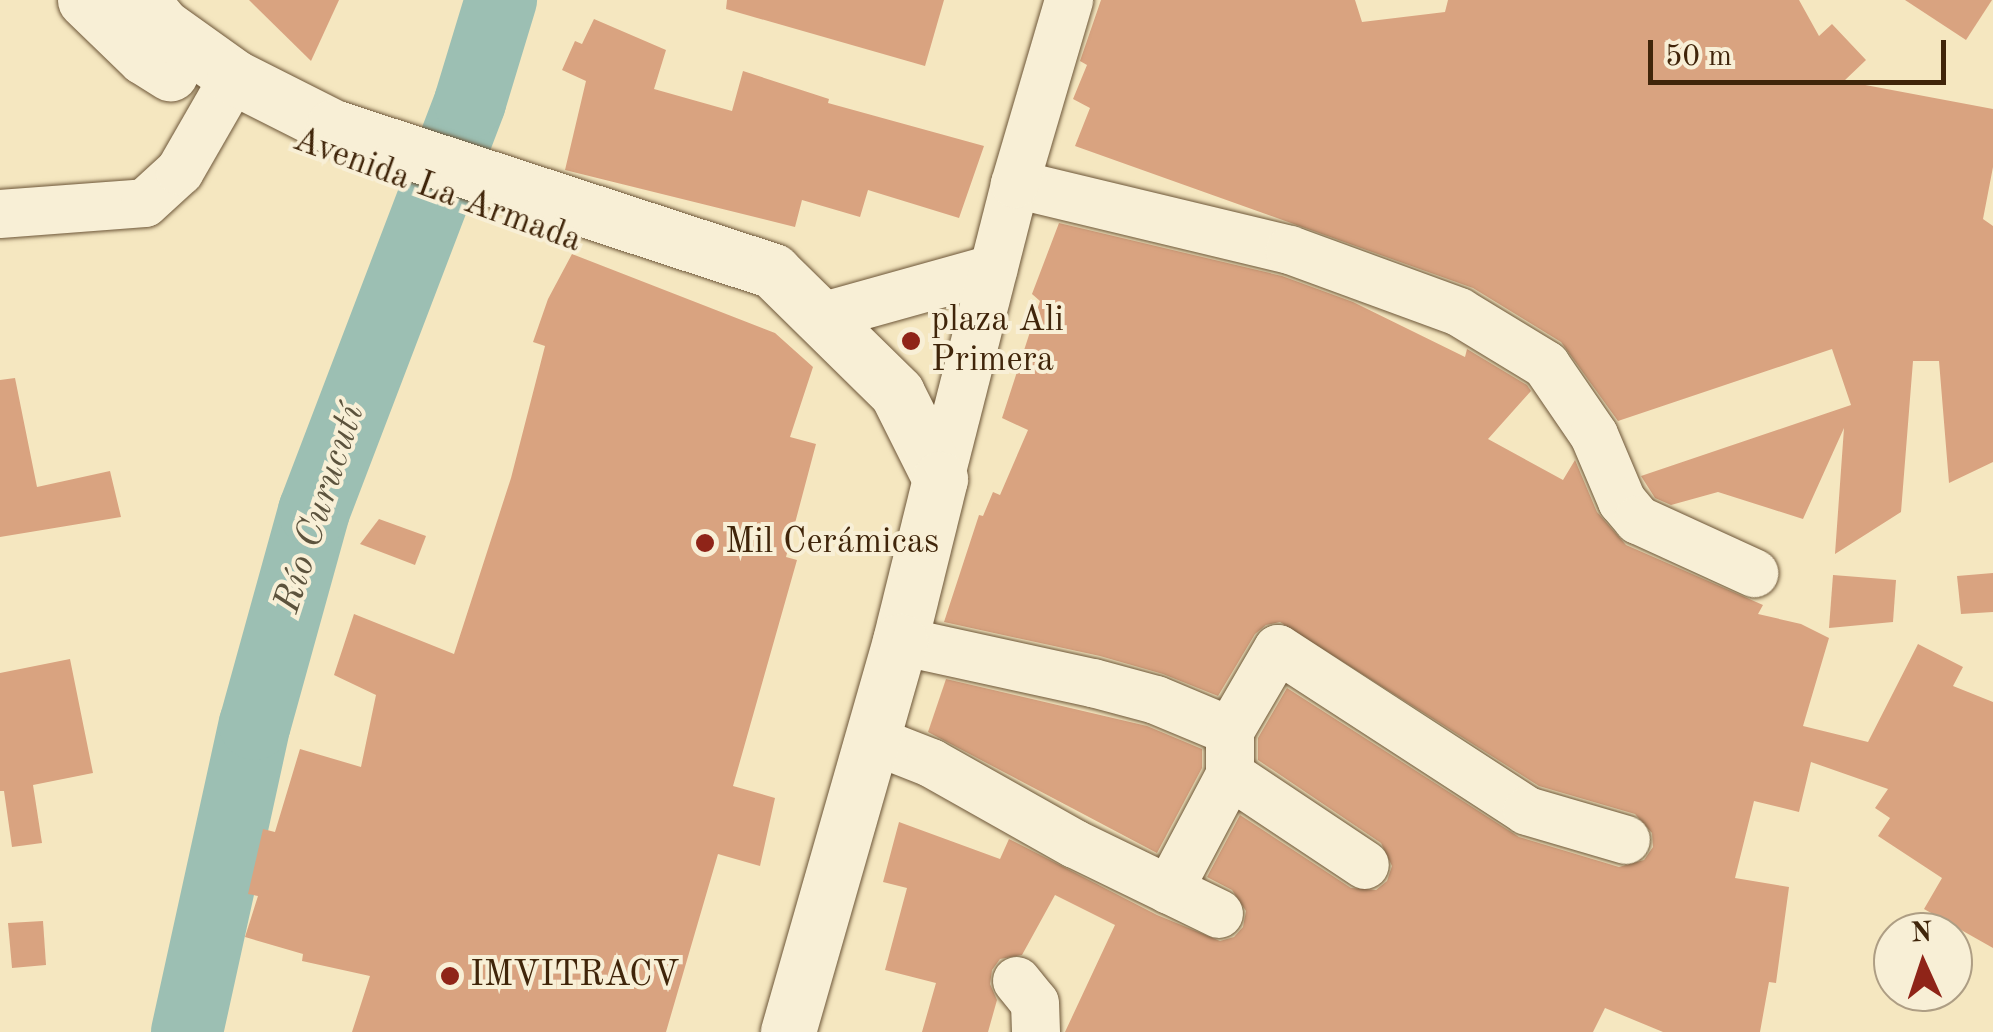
<!DOCTYPE html>
<html>
<head>
<meta charset="utf-8">
<style>
  body { margin:0 }
  #map { position:relative; width:1993px; height:1032px; overflow:hidden; background:#f5e7c0; font-family:"Old Standard TT",serif }
  div>[style] { position:absolute }
  .river>* { height:72px; margin:-36px; padding:0 36px; transform-origin:36px; border-radius:36px; background:#9cbfb3 }
  .building>* { inset:0; background:#d9a380 }
  .roads { filter:drop-shadow(0 0 2px #6d5638) drop-shadow(0 0 2px #6d5638) }
  .street>* { height:48px; margin:-24px; padding:0 24px; transform-origin:24px; border-radius:24px; background:#f8efd6 }
  .secondary>* { height:55px; margin:-27.5px; padding:0 27.5px; transform-origin:27.5px; border-radius:27.5px; background:#f8efd6 }
  .dots>* { width:28px; height:28px; translate:-50% -50%; box-sizing:border-box; border:5px solid #f8efd6; border-radius:50% }
  span { translate:-50% -50%; white-space:nowrap; text-align:center; line-height:1.15; -webkit-text-stroke:8px #f8efd6; paint-order:stroke }
  .street-label { font-size:35px; color:#40250a }
  .poi-label { font-size:35px; color:#40250a }
  .left { translate:0 -50%; text-align:left }
  .water-label { font-size:38px; color:#5c533d; font-style:italic }
  .north { position:absolute; left:1873px; top:912px; width:100px; height:100px; box-sizing:border-box; background:#f8efd6; border:2px solid #ae9e84; border-radius:50%; rotate:357deg; font-size:28px; font-weight:700; line-height:40px; text-align:center; color:#40250a }
  .north::after { content:''; display:block; margin:auto; width:35px; height:45px; background:#8f2418; clip-path:polygon(50% 0,100% 100%,50% 72%,0 100%) }
  .scale { position:absolute; left:1648px; top:40px; width:298px; height:45px; box-sizing:border-box; border:5px solid #40250a; border-top:0; padding-left:12px; font-size:30px; line-height:35px; white-space:nowrap; color:#40250a; -webkit-text-stroke:8px #f8efd6; paint-order:stroke }
</style>
</head>
<body>
<div id="map">
  <div class="river">
    <i style="left:187px;top:1032px;width:315px;rotate:-77.6deg"></i>
    <i style="left:255px;top:724px;width:221px;rotate:-74.5deg"></i>
    <i style="left:314px;top:511px;width:438px;rotate:-69.1deg"></i>
    <i style="left:470px;top:102px;width:107px;rotate:-73.1deg"></i>
  </div>
  <div class="building">
    <i style="clip-path:polygon(249px 0,339px 0,311px 61px)"></i>
    <i style="clip-path:polygon(727px 0,944px 0,925px 66px,726px 9px)"></i>
    <i style="clip-path:polygon(1101px 0,1355px 0,1362px 22px,1445px 12px,1448px 0,1799px 0,1819px 36px,1832px 24px,1866px 60px,1844px 81px,1993px 109px,1993px 167px,1983px 219px,1993px 226px,1993px 462px,1949px 483px,1939px 361px,1913px 361px,1901px 512px,1835px 554px,1844px 428px,1803px 519px,1718px 492px,1671px 505px,1655px 498px,1641px 476px,1851px 405px,1832px 349px,1618px 421px,1561px 342px,1473px 288px,1075px 146px,1090px 108px,1073px 99px,1087px 65px,1080px 61px)"></i>
    <i style="clip-path:polygon(1905px 0,1992px 0,1966px 40px)"></i>
    <i style="clip-path:polygon(594px 19px,666px 50px,654px 89px,732px 111px,743px 71px,829px 99px,828px 103px,984px 146px,959px 218px,868px 190px,860px 217px,802px 200px,795px 227px,565px 170px,586px 81px,562px 70px,575px 41px,582px 44px)"></i>
    <i style="clip-path:polygon(1059px 223px,1282px 276px,1353px 302px,1465px 357px,1467px 349px,1527px 385px,1531px 391px,1488px 439px,1563px 480px,1575px 460px,1597px 512px,1626px 545px,1763px 605px,1758px 614px,1801px 624px,1829px 638px,1803px 726px,1868px 742px,1918px 644px,1963px 667px,1953px 686px,1993px 702px,1993px 948px,1924px 909px,1942px 878px,1878px 836px,1890px 818px,1875px 808px,1888px 789px,1811px 762px,1799px 812px,1754px 801px,1735px 878px,1789px 887px,1776px 983px,1769px 982px,1760px 1032px,1663px 1032px,1605px 1008px,1593px 1032px,1065px 1032px,1115px 925px,1055px 895px,1022px 955px,1000px 959px,992px 970px,990px 984px,997px 1000px,988px 1032px,922px 1032px,936px 983px,885px 970px,907px 888px,883px 882px,899px 822px,1000px 859px,1009px 839px,1157px 915px,1220px 941px,1234px 937px,1243px 927px,1246px 911px,1232px 890px,1207px 877px,1240px 815px,1351px 888px,1376px 890px,1387px 881px,1392px 866px,1381px 843px,1258px 760px,1258px 738px,1287px 688px,1519px 837px,1619px 867px,1644px 860px,1653px 847px,1652px 833px,1635px 814px,1539px 786px,1280px 622px,1266px 625px,1255px 634px,1218px 696px,1163px 674px,1100px 656px,944px 622px,979px 515px,983px 516px,993px 492px,1000px 495px,1028px 430px,1002px 418px,1040px 301px,1032px 294px)"></i>
    <i style="clip-path:polygon(572px 254px,775px 333px,813px 367px,790px 437px,816px 444px,786px 557px,797px 560px,733px 786px,775px 798px,760px 866px,718px 854px,666px 1032px,352px 1032px,370px 976px,302px 961px,303px 954px,245px 937px,258px 896px,248px 894px,263px 829px,275px 832px,300px 749px,361px 767px,376px 695px,334px 675px,354px 614px,454px 654px,511px 478px,545px 346px,533px 342px,548px 299px)"></i>
    <i style="clip-path:polygon(15px 378px,37px 487px,110px 471px,121px 517px,0 537px,0 380px)"></i>
    <i style="clip-path:polygon(379px 519px,426px 536px,415px 565px,360px 544px)"></i>
    <i style="clip-path:polygon(1993px 573px,1993px 612px,1961px 614px,1957px 576px)"></i>
    <i style="clip-path:polygon(1833px 575px,1896px 580px,1893px 622px,1829px 628px)"></i>
    <i style="clip-path:polygon(70px 659px,93px 773px,33px 785px,42px 843px,12px 847px,4px 791px,0 791px,0 673px)"></i>
    <i style="clip-path:polygon(946px 679px,1147px 726px,1202px 749px,1202px 768px,1157px 853px,928px 732px)"></i>
    <i style="clip-path:polygon(43px 921px,46px 965px,12px 968px,8px 923px)"></i>
  </div>
  <div class="roads">
    <div class="street">
      <i style="left:1015px;top:184px;width:283px;rotate:13.5deg"></i>
      <i style="left:1290px;top:250px;width:180px;rotate:20.1deg"></i>
      <i style="left:1459px;top:312px;width:102px;rotate:31.3deg"></i>
      <i style="left:1546px;top:365px;width:85px;rotate:55.6deg"></i>
      <i style="left:1594px;top:435px;width:72px;rotate:67deg"></i>
      <i style="left:1622px;top:501px;width:25px;rotate:50deg"></i>
      <i style="left:1638px;top:520px;width:128px;rotate:24.6deg"></i>
      <i style="left:0;top:214px;width:145px;rotate:-4.3deg"></i>
      <i style="left:145px;top:203px;width:47px;rotate:-42.4deg"></i>
      <i style="left:180px;top:171px;width:108px;rotate:-60.1deg"></i>
      <i style="left:821px;top:317px;width:179px;rotate:-15.6deg"></i>
      <i style="left:940px;top:479px;width:304px;rotate:-75.7deg"></i>
      <i style="left:1015px;top:184px;width:192px;rotate:-73.6deg"></i>
      <i style="left:900px;top:641px;width:198px;rotate:12.3deg"></i>
      <i style="left:1093px;top:683px;width:65px;rotate:15.1deg"></i>
      <i style="left:1156px;top:700px;width:80px;rotate:22.7deg"></i>
      <i style="left:1230px;top:731px;width:95px;rotate:-59.7deg"></i>
      <i style="left:1278px;top:649px;width:297px;rotate:33deg"></i>
      <i style="left:1527px;top:811px;width:103px;rotate:16.3deg"></i>
      <i style="left:1230px;top:731px;width:44px;rotate:90deg"></i>
      <i style="left:1230px;top:775px;width:162px;rotate:33.7deg"></i>
      <i style="left:870px;top:739px;width:66px;rotate:21.5deg"></i>
      <i style="left:931px;top:763px;width:165px;rotate:29.4deg"></i>
      <i style="left:1075px;top:844px;width:160px;rotate:25.9deg"></i>
      <i style="left:1169px;top:890px;width:130px;rotate:-62.1deg"></i>
      <i style="left:1017px;top:981px;width:28px;rotate:51deg"></i>
      <i style="left:1035px;top:1003px;width:29px;rotate:88deg"></i>
    </div>
    <div class="secondary">
      <i style="left:85px;top:0;width:82px;rotate:44deg"></i>
      <i style="left:144px;top:57px;width:31px;rotate:32deg"></i>
      <i style="left:141px;top:0;width:35px;rotate:50deg"></i>
      <i style="left:164px;top:27px;width:86px;rotate:35.5deg"></i>
      <i style="left:234px;top:77px;width:111px;rotate:26.8deg"></i>
      <i style="left:333px;top:127px;width:463px;rotate:18.1deg"></i>
      <i style="left:773px;top:271px;width:174px;rotate:44.5deg"></i>
      <i style="left:897px;top:393px;width:96px;rotate:63.4deg"></i>
      <i style="left:940px;top:479px;width:167px;rotate:103.9deg"></i>
      <i style="left:900px;top:641px;width:407px;rotate:106deg"></i>
    </div>
  </div>
  <div class="dots">
    <i style="left:911px;top:341px;background:#8f2418"></i>
    <i style="left:705px;top:543px;background:#8f2418"></i>
    <i style="left:450px;top:976px;background:#8f2418"></i>
  </div>
  <div class="street-label">
    <span style="left:437px;top:191px;rotate:20deg">Avenida La Armada</span>
  </div>
  <div class="poi-label">
    <span class="left" style="left:931px;top:341px">plaza Ali<br>Primera</span>
    <span class="left" style="left:725px;top:543px">Mil Cerámicas</span>
    <span class="left" style="left:470px;top:976px">IMVITRACV</span>
  </div>
  <div class="water-label">
    <span style="left:321px;top:509px;rotate:-72deg">Río Curucutí</span>
  </div>
  <div class="north">N</div>
  <div class="scale">50 m</div>
</div>
</body>
</html>
